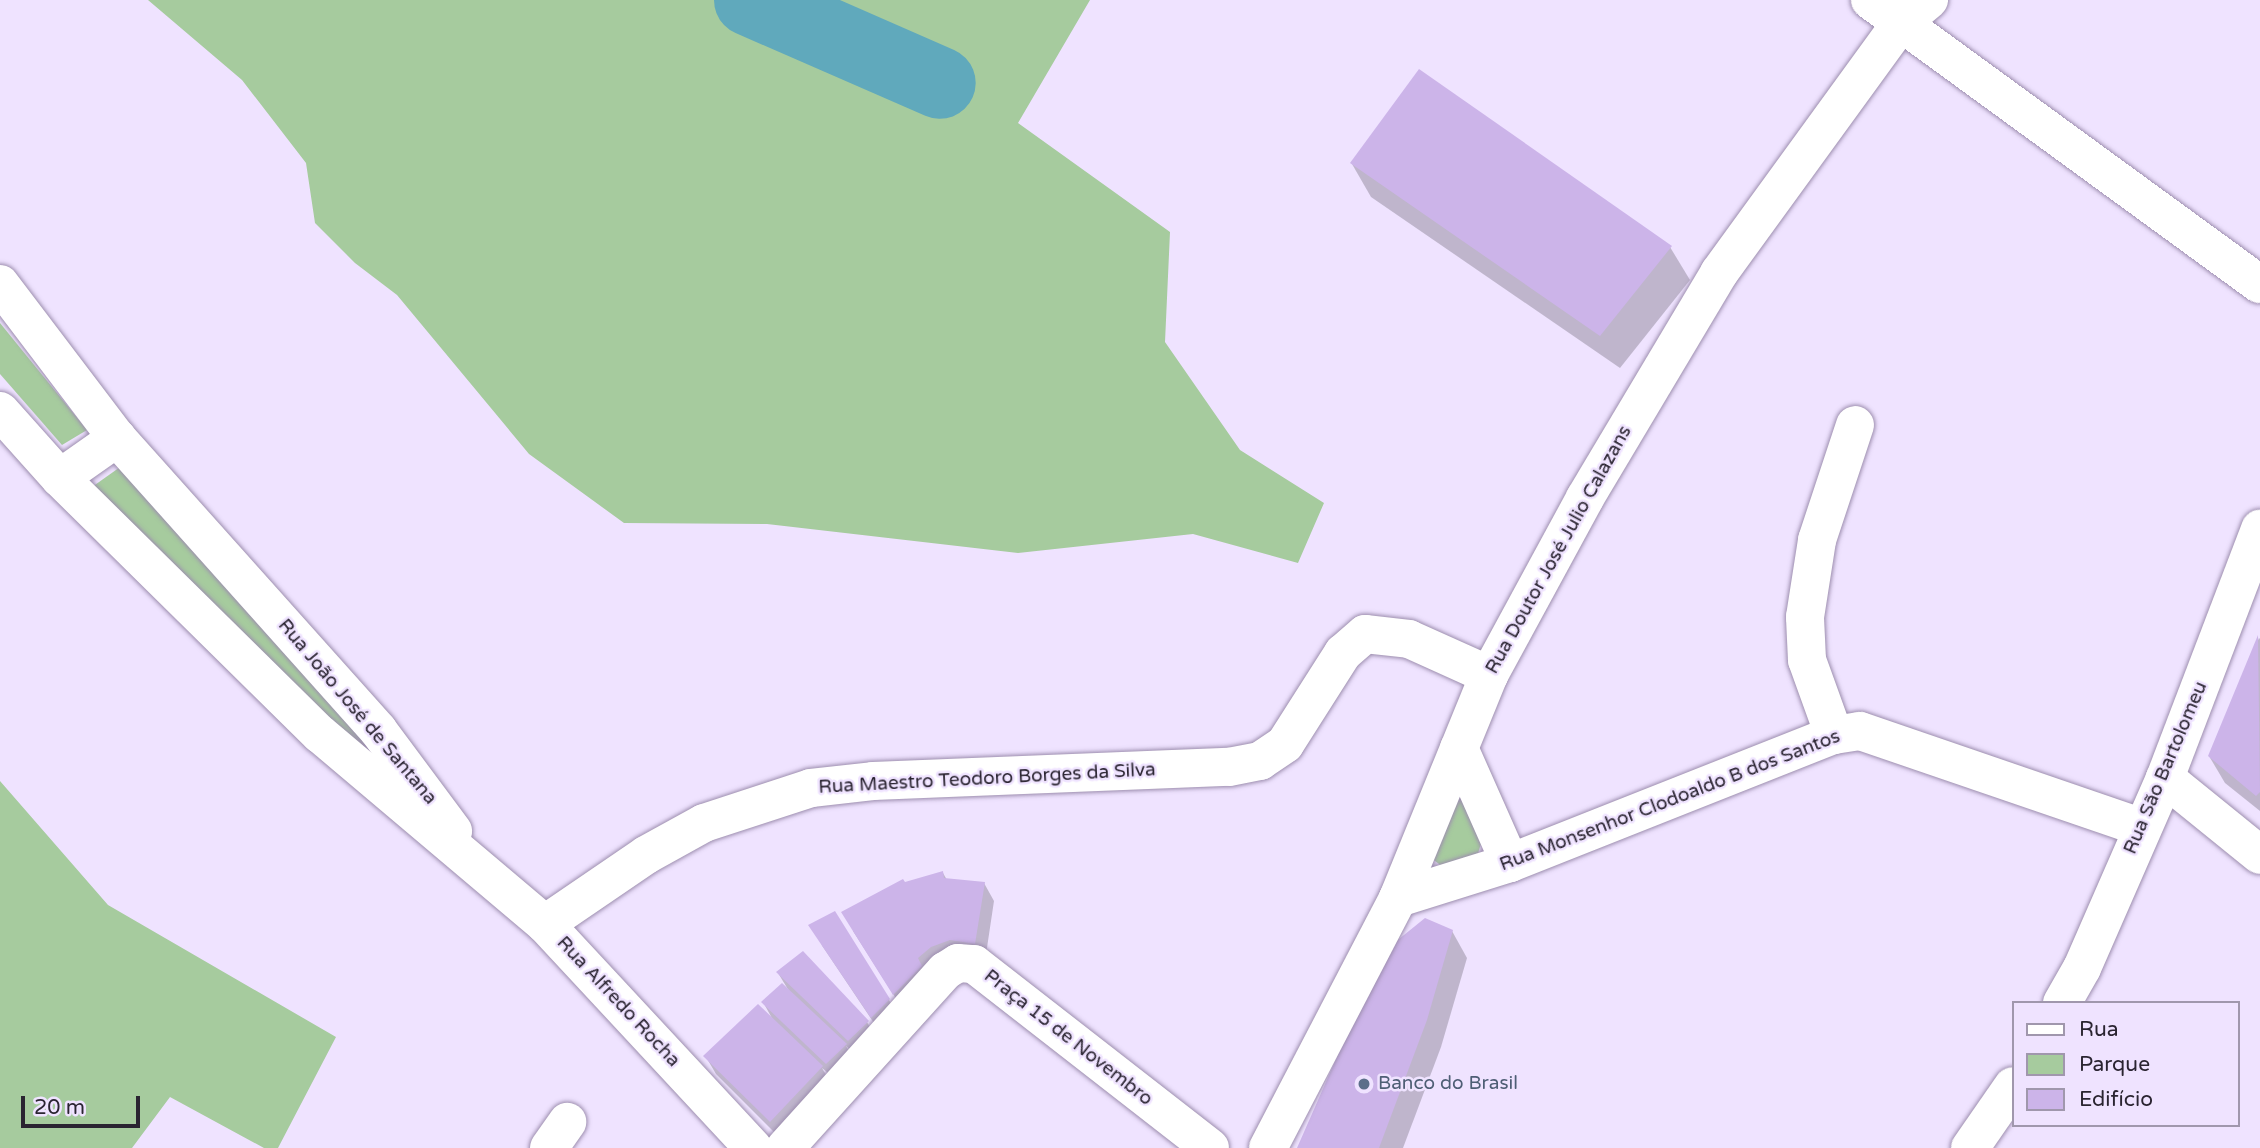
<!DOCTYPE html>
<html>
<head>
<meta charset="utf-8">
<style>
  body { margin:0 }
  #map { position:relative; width:2260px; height:1148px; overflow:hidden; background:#efe3ff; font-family:"Varela Round",sans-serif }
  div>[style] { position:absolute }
  .green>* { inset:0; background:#a6cb9e }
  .shadow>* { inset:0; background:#0003 }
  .river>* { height:72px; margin:-36px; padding:0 36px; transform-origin:36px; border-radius:36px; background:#60a9bc }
  .building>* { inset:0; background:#ccb4e9 }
  .roads { filter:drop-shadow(0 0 2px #9d8eaf) drop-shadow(0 0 2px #9d8eaf) }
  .minor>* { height:38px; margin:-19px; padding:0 19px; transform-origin:19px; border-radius:19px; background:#fff }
  .tertiary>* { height:38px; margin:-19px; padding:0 19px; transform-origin:19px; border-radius:19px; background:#fff }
  .dots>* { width:19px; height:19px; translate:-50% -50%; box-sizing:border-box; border:4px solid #efe3ff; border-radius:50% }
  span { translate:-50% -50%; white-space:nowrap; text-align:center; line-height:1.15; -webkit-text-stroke:5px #efe3ff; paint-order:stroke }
  .street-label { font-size:19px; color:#2a2431 }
  .service-label { font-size:19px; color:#4e5e75 }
  .left { translate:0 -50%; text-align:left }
  .legend { position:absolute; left:2012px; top:1001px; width:228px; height:126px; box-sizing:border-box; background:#efe3ff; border:2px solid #a097ad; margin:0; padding:9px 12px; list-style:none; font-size:21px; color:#2a2431 }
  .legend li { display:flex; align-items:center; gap:14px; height:35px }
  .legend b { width:35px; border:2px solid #a097ad }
  .scale { position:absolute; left:21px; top:1096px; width:119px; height:32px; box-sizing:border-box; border:4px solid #2a2431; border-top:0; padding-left:9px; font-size:21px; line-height:24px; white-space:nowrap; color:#2a2431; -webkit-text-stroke:5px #efe3ff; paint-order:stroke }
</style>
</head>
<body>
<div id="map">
  <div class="green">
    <i style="clip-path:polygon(148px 0,1090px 0,1018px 123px,1170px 232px,1165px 342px,1240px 450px,1324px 503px,1298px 563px,1193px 534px,1018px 553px,767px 524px,624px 523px,529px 454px,397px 295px,355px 263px,315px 223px,306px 163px,242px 80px)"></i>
    <i style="clip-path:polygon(0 323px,87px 430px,62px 445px,0 374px)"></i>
    <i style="clip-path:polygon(123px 465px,378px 751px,365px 756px,92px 487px)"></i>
    <i style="clip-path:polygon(0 781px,108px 905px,336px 1037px,278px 1148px,264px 1148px,170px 1097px,132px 1148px,0 1148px)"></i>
    <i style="clip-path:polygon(1465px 798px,1482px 840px,1477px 857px,1443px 867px,1431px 858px,1454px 800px)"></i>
  </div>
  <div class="shadow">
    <i style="clip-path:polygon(1352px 164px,1670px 247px,1690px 280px,1620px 368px,1371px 197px)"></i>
    <i style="clip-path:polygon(2259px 638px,2260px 639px,2260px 811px,2225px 783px,2209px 756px)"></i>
    <i style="clip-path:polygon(943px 873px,947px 880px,984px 883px,994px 901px,985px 961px,904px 1011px,853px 931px,905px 884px)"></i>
    <i style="clip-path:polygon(1452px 931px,1467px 958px,1441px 1047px,1403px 1148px,1299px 1148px)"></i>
    <i style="clip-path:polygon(821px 944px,889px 1000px,899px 1018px,882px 1035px)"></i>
    <i style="clip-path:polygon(778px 973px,867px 1022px,877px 1040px,859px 1057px,846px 1046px,856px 1063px,838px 1081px,822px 1068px,832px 1085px,781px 1139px,716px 1074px,706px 1057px,773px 1020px,763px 1002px,789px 991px)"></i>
  </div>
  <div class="river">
    <i style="left:750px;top:0;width:207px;rotate:23.6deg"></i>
  </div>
  <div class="building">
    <i style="clip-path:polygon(1419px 69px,1672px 246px,1600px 336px,1350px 163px)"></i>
    <i style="clip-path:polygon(2258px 635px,2260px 792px,2256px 796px,2208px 756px)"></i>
    <i style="clip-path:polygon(943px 871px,944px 878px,985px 882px,975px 944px,950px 940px,931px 947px,918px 958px,922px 966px,893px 995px,841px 912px,903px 879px,905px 882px)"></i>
    <i style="clip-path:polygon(835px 911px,890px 999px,871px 1018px,808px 925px)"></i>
    <i style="clip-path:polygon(1425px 918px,1453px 930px,1427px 1020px,1379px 1148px,1297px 1148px,1383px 952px)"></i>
    <i style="clip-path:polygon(803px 951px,869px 1021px,848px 1041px,776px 972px)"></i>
    <i style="clip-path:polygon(782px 983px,847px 1044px,826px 1064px,761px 1002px)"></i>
    <i style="clip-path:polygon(758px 1004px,823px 1066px,770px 1122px,703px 1056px)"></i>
  </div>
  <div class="roads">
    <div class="minor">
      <i style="left:1870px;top:0;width:482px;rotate:36.1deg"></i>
      <i style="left:0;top:284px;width:193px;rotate:52.8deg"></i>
      <i style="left:117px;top:438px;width:392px;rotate:48.2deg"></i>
      <i style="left:378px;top:730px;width:126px;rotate:53.4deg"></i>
      <i style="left:0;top:411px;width:90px;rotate:48.2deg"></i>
      <i style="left:60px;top:478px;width:365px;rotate:44.6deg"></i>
      <i style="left:320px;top:734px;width:294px;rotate:40.2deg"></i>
      <i style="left:545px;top:924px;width:306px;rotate:47.1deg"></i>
      <i style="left:60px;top:478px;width:70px;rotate:-35.1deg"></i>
      <i style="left:1834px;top:735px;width:80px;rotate:-109.8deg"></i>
      <i style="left:1807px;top:660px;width:43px;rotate:-92.7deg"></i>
      <i style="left:1805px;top:617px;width:78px;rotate:-81.1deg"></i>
      <i style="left:1817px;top:540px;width:121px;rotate:-71.7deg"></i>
      <i style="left:1459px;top:748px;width:126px;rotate:66.1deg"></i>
      <i style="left:2165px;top:778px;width:122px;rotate:39deg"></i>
      <i style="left:1398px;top:898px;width:117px;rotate:-17.4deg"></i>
      <i style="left:1510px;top:863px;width:348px;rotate:-21.6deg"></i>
      <i style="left:1834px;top:735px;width:26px;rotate:-9deg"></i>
      <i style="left:1860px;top:731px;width:297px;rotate:18.9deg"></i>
      <i style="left:545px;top:924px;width:122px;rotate:-34.3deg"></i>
      <i style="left:646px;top:855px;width:66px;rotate:-28.9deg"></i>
      <i style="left:704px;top:823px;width:113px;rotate:-18.1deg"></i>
      <i style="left:811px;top:788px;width:62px;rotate:-6.4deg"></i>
      <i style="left:873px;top:781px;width:356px;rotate:-2.3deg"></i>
      <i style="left:1229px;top:767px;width:32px;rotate:-11deg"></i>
      <i style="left:1260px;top:761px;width:30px;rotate:-34deg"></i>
      <i style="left:1285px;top:744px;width:108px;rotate:-57.5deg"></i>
      <i style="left:1343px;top:653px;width:29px;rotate:-41deg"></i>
      <i style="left:1365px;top:634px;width:44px;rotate:6.5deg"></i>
      <i style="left:1409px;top:639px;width:88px;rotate:24.2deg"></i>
      <i style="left:549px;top:1148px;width:32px;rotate:-55deg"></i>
      <i style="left:785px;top:1148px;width:239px;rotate:-47.9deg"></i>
      <i style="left:945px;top:971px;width:15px;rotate:-32deg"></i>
      <i style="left:958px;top:963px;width:16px;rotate:4deg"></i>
      <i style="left:974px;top:964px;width:299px;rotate:37.9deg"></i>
      <i style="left:1268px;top:1148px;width:282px;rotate:-62.5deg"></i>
      <i style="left:1398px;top:898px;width:241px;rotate:-67.8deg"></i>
      <i style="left:1489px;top:675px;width:201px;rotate:-61.5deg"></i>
      <i style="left:1585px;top:498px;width:262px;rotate:-59.2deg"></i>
      <i style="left:1719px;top:273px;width:308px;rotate:-54deg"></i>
      <i style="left:1900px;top:24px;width:38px;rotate:-40deg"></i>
    </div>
    <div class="tertiary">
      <i style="left:2062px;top:1003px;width:40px;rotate:-60.3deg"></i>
      <i style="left:2082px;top:968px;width:207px;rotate:-66.4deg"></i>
      <i style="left:2165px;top:778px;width:267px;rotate:-69.1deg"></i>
      <i style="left:1970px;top:1148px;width:75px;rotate:-55.3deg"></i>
    </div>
  </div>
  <div class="dots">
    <i style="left:1364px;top:1084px;background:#5c6f8a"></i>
  </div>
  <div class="street-label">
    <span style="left:1559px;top:550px;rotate:-61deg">Rua Doutor José Julio Calazans</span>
    <span style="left:357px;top:712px;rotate:50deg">Rua João José de Santana</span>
    <span style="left:2166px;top:768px;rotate:-67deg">Rua São Bartolomeu</span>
    <span style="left:987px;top:779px;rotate:-3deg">Rua Maestro Teodoro Borges da Silva</span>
    <span style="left:1670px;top:801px;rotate:-21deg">Rua Monsenhor Clodoaldo B dos Santos</span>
    <span style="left:618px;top:1002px;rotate:47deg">Rua Alfredo Rocha</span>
    <span style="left:1068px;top:1038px;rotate:38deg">Praça 15 de Novembro</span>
  </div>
  <div class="service-label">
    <span class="left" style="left:1378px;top:1084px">Banco do Brasil</span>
  </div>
  <ul class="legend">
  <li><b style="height:9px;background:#fff"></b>Rua</li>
  <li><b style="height:19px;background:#a6cb9e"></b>Parque</li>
  <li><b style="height:19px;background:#ccb4e9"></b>Edifício</li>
  </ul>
  <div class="scale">20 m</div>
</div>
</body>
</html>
